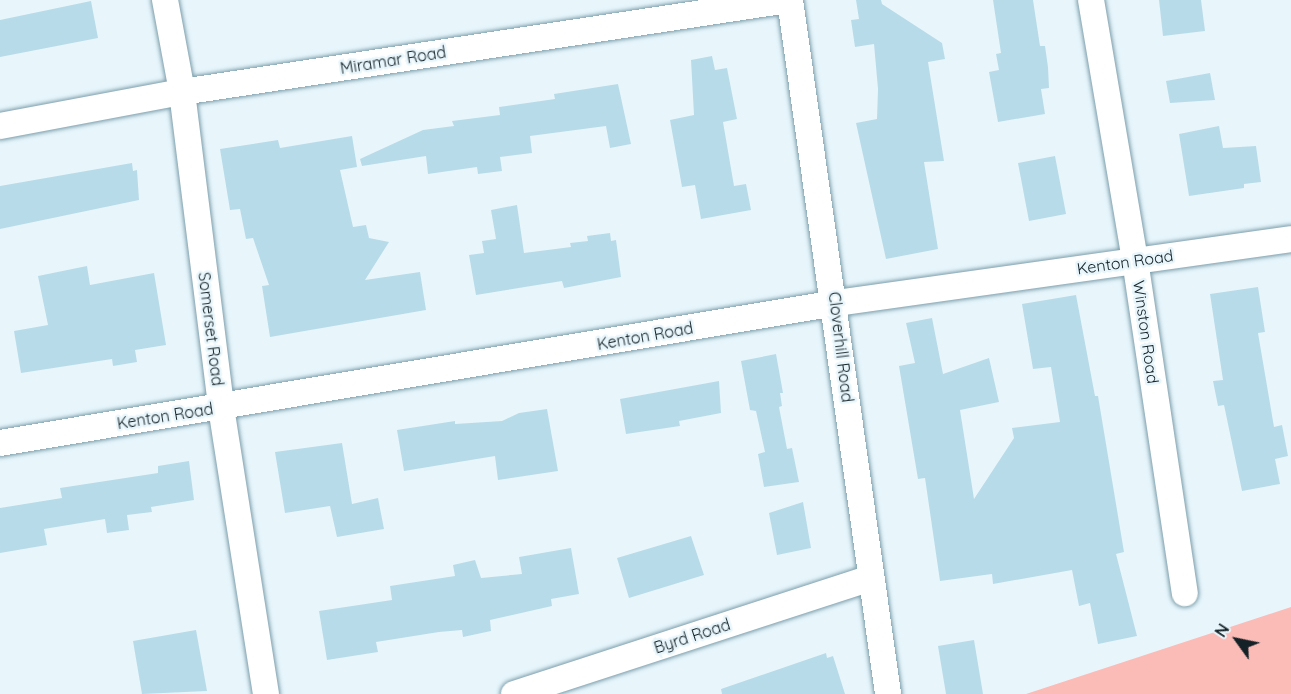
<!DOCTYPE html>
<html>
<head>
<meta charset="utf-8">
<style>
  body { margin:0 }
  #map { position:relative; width:1291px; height:694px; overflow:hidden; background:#e8f6fc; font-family:Quicksand,sans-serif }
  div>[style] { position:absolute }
  .green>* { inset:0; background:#fbbbb6 }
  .building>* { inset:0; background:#b8dbe9 }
  .roads { filter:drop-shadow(0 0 2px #7c9eab) drop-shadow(0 0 2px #7c9eab) }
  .minor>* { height:26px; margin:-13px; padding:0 13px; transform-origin:13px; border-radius:13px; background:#fff }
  span { translate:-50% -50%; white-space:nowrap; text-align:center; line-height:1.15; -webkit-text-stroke:5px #e8f6fc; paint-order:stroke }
  .street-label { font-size:16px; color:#142127 }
  .north { position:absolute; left:1207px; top:610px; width:60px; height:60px; -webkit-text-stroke:4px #e8f6fc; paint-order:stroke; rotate:303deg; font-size:16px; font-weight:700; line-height:24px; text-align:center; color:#142127 }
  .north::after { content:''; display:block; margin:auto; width:21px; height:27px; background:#142127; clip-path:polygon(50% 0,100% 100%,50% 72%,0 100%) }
</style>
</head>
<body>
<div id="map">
  <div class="green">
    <i style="clip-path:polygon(1291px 607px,1291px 694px,1026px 694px)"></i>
  </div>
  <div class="building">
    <i style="clip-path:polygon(856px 0,881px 0,882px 4px,942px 43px,945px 59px,928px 62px,944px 161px,924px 162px,938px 249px,886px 259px,856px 123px,877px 119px,878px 89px,874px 44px,855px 47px,851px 20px,859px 19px)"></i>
    <i style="clip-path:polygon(993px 0,1033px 0,1040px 46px,1045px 46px,1048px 67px,1049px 88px,1041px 89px,1045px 114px,998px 122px,989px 72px,999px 70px,996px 54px,1001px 53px)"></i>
    <i style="clip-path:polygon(1159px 0,1201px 0,1205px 31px,1163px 36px)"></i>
    <i style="clip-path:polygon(91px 1px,98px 38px,0 57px,0 20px)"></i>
    <i style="clip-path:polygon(712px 56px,715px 70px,727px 68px,737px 119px,723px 122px,734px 186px,746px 184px,751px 210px,701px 219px,695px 185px,682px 187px,670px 120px,694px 115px,691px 60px)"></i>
    <i style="clip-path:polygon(1210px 73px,1215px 100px,1170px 103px,1166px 81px)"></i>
    <i style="clip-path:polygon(618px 84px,631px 144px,610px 148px,606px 126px,530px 136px,532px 153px,500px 157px,502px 171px,478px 174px,477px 167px,428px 174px,426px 156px,362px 166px,360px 159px,423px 130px,454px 126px,452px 121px,500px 115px,499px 107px,555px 99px,554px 94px)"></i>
    <i style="clip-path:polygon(1219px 126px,1223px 148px,1256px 146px,1261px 182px,1244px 184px,1244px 188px,1189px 196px,1179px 134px)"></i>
    <i style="clip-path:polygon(352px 136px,357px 167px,340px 170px,353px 227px,366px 225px,369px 238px,389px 242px,365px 280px,420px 272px,426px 310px,270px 337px,262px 286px,269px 285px,253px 238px,246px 239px,240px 209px,230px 210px,220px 149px,278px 140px,280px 148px)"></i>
    <i style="clip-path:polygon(1055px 156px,1066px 214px,1029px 221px,1018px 163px)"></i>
    <i style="clip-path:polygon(132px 163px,133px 171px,137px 170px,139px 200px,0 229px,0 186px)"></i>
    <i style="clip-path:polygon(517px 205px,524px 253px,571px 247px,570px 243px,588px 241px,587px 236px,610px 233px,611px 241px,616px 240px,621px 277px,564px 288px,562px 281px,476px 295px,469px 255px,484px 253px,482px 241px,496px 239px,491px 210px)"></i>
    <i style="clip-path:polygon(87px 266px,90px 285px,154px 273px,166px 345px,135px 350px,137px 362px,113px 366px,112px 359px,21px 373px,14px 331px,48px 325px,38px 276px)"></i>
    <i style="clip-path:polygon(1258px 287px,1265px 332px,1258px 333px,1274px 427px,1282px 425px,1288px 456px,1275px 459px,1280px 484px,1242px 491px,1224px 405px,1218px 406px,1213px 381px,1223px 380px,1210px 294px)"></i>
    <i style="clip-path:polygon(1076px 295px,1095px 396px,1098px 396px,1124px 552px,1116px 554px,1137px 636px,1098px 644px,1090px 603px,1079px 606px,1072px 570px,993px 584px,992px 574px,940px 581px,925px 478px,918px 479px,899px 366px,915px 363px,906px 323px,932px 318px,943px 374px,989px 358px,999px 402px,960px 410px,974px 499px,1014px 438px,1012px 428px,1060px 422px,1051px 367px,1033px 369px,1022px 304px)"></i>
    <i style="clip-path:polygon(776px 354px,783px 393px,780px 393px,782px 406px,779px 407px,787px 449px,792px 448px,799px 482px,764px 487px,758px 454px,765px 452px,756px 411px,750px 410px,741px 361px)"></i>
    <i style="clip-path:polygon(719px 381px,721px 413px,679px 421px,680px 426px,626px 434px,620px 399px)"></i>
    <i style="clip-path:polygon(547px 409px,558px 471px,498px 480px,495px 456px,404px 471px,397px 430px,455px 421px,455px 424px,502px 421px,519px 413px)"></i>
    <i style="clip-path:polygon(342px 443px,352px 504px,378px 498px,384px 529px,337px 537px,330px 506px,285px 513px,275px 452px)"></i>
    <i style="clip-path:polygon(189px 461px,194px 500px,151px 507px,152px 512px,127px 515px,129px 530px,107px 533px,105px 519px,44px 529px,47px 545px,0 553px,0 508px,62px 498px,60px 488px,158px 473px,158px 466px)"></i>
    <i style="clip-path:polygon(803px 502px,811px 548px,777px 555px,769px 513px)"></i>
    <i style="clip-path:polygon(691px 536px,704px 575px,629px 598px,617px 558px)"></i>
    <i style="clip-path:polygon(571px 548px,579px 594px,551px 599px,552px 606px,490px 620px,491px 631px,463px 637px,462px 630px,439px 632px,376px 642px,378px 652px,327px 660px,319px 611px,392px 600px,390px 586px,455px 576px,453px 565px,475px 560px,481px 578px,522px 574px,519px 557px)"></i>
    <i style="clip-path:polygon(196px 630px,207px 691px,142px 694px,133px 641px)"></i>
    <i style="clip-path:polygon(974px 640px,983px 694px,946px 694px,938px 646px)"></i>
    <i style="clip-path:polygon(826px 653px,827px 658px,833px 656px,845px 694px,722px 694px,721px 689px)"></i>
  </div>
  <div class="roads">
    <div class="minor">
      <i style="left:165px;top:0;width:94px;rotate:79.5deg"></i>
      <i style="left:182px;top:92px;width:317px;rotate:82.9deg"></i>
      <i style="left:221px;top:407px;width:291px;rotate:81.1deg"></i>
      <i style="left:790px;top:0;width:701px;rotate:81.96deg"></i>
      <i style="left:1091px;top:0;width:264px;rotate:80.4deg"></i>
      <i style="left:1135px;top:260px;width:337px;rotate:81.5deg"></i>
      <i style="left:0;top:126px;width:185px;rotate:-10.6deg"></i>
      <i style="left:182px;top:92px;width:613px;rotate:-8.63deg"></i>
      <i style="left:0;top:443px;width:848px;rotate:-9.51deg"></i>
      <i style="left:836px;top:303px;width:459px;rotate:-8deg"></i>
      <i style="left:514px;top:694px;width:374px;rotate:-18deg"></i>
    </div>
  </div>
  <div class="street-label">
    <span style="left:393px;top:60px;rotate:-9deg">Miramar Road</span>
    <span style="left:1125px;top:262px;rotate:-8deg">Kenton Road</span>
    <span style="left:211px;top:329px;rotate:83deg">Somerset Road</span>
    <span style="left:1146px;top:332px;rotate:82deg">Winston Road</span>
    <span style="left:645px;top:336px;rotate:-10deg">Kenton Road</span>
    <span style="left:841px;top:347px;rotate:83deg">Cloverhill Road</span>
    <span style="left:165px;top:416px;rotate:-9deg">Kenton Road</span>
    <span style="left:692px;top:636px;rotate:-18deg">Byrd Road</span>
  </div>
  <div class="north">N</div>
</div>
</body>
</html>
